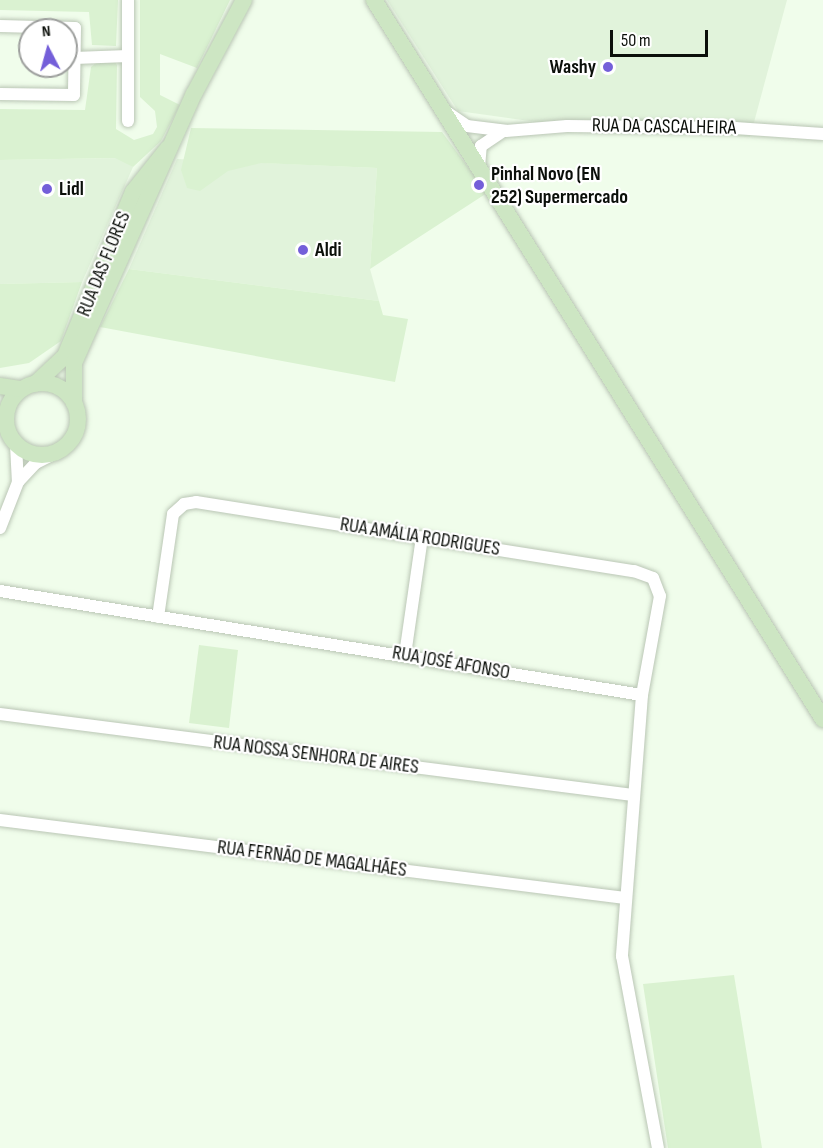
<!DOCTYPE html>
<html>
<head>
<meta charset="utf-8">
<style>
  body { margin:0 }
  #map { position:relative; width:823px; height:1148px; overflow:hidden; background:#f0fdeb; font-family:"Sofia Sans Condensed",sans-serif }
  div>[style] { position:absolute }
  .built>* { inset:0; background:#e1f3db }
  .green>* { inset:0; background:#daf2d1 }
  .roads { filter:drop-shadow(0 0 2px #bac6b5) drop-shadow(0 0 2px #bac6b5) }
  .minor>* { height:12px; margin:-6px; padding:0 6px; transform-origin:6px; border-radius:6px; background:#fff }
  .major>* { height:16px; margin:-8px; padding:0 8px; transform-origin:8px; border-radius:8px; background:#cde6c3 }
  .major>.ring { margin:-8px; padding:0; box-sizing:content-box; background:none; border:16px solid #cde6c3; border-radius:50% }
  .dots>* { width:16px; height:16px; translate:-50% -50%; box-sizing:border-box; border:3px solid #fff; border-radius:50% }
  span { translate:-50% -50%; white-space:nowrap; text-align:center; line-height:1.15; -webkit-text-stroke:4.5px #fff; paint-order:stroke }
  .poi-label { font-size:20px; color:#0b0f0a; font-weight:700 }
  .right { translate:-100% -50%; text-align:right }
  .left { translate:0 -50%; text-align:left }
  .street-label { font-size:20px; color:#0b0f0a }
  .north { position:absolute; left:18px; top:18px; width:60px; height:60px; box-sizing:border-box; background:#fff; border:2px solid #9d9f9d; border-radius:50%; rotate:354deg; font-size:16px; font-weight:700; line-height:24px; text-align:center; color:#0b0f0a }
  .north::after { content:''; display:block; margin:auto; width:21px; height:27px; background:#745fd9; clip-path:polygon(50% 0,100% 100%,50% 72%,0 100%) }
  .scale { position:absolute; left:610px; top:30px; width:98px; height:27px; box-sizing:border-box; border:3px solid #0b0f0a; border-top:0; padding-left:8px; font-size:18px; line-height:21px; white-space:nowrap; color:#0b0f0a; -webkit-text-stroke:4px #fff; paint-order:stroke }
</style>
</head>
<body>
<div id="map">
  <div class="built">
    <i style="clip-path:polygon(387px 0,787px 0,750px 137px,573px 127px,458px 111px)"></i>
    <i style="clip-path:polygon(120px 158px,133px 167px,82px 282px,0 284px,0 160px)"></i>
    <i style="clip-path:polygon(177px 159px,377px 168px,370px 269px,379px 301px,129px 269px)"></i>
  </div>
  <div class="green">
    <i style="clip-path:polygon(0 0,118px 0,116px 46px,92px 45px,89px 12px,0 10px)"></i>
    <i style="clip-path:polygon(140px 0,230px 0,197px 68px,160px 54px,160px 95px,180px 105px,161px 141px,133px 167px,115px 158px,0 160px,0 109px,85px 110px,91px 67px,96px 63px,114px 60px,117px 65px,116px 129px,134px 140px,153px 134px,157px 127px,155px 111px,140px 97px)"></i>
    <i style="clip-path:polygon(191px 128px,442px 132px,487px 193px,370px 269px,377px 168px,261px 163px,228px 171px,200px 191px,187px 188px,181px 170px)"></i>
    <i style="clip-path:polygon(129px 269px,379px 301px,383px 315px,408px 319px,395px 382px,100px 327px)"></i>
    <i style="clip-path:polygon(82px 282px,61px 341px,29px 363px,0 368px,0 284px)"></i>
    <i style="clip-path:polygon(199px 645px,238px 650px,229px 728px,189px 723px)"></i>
    <i style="clip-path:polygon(734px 975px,762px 1148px,668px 1148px,643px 984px)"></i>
  </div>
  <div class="roads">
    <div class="minor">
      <i style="left:0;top:26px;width:75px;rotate:1.5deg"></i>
      <i style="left:75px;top:28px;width:67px;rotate:90.9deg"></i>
      <i style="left:74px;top:95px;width:74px;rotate:-179.2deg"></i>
      <i style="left:74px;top:58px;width:54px;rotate:-2.1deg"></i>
      <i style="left:448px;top:113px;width:23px;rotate:34deg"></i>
      <i style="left:467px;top:126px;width:39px;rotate:7deg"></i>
      <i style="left:506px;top:131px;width:61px;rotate:-4.7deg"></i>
      <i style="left:567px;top:126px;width:168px;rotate:0.7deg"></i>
      <i style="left:735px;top:128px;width:88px;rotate:3.9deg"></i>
      <i style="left:128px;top:121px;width:121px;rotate:-90deg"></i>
      <i style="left:479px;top:167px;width:21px;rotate:-85deg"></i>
      <i style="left:481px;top:146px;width:25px;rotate:-34deg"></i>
      <i style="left:16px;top:445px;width:37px;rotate:87deg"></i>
      <i style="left:0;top:528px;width:49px;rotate:-68.6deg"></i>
      <i style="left:18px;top:482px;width:26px;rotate:-47deg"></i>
      <i style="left:36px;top:463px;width:20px;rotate:-27deg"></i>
      <i style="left:0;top:591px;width:650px;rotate:9.2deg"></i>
      <i style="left:158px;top:617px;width:104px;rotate:-81.7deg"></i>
      <i style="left:173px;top:514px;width:15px;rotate:-42deg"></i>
      <i style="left:184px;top:504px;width:12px;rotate:-9deg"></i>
      <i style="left:196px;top:502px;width:443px;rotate:9deg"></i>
      <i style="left:634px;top:571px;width:20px;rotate:20deg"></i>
      <i style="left:653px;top:578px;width:19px;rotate:69deg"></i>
      <i style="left:660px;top:596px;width:101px;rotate:100.3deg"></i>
      <i style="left:642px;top:695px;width:262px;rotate:94.4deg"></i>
      <i style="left:622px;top:956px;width:195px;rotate:79.4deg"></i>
      <i style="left:405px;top:655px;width:119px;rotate:-81.8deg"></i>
      <i style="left:0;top:714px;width:638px;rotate:7.29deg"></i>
      <i style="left:0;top:820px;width:630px;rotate:7.11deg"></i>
    </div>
    <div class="major">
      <i style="left:374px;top:0;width:848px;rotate:58.02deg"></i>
      <i class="ring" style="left:6px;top:383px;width:56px;height:56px"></i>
      <i style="left:35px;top:384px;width:41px;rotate:-43deg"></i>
      <i style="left:65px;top:356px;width:178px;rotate:-67.5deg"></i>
      <i style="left:133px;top:192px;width:56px;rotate:-51.5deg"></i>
      <i style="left:0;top:386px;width:22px;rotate:8deg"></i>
      <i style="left:74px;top:403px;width:40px;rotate:-90deg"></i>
      <i style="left:74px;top:363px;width:295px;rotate:-66deg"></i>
      <i style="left:194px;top:94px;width:106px;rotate:-62deg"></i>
    </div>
  </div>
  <div class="dots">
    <i style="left:608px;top:67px;background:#745fd9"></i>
    <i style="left:479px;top:185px;background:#745fd9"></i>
    <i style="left:47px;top:189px;background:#745fd9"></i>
    <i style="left:303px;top:250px;background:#745fd9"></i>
  </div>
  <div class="poi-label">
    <span class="right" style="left:596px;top:67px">Washy</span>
    <span class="left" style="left:491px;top:186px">Pinhal Novo (EN<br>252) Supermercado</span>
    <span class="left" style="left:59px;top:189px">Lidl</span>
    <span class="left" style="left:315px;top:250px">Aldi</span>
  </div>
  <div class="street-label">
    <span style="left:664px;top:127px;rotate:1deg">RUA DA CASCALHEIRA</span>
    <span style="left:104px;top:264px;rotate:-68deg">RUA DAS FLORES</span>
    <span style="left:420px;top:537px;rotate:9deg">RUA AMÁLIA RODRIGUES</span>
    <span style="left:451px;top:663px;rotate:10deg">RUA JOSÉ AFONSO</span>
    <span style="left:316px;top:755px;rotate:7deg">RUA NOSSA SENHORA DE AIRES</span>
    <span style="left:312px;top:859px;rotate:7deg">RUA FERNÃO DE MAGALHÃES</span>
  </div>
  <div class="north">N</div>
  <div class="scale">50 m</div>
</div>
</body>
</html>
